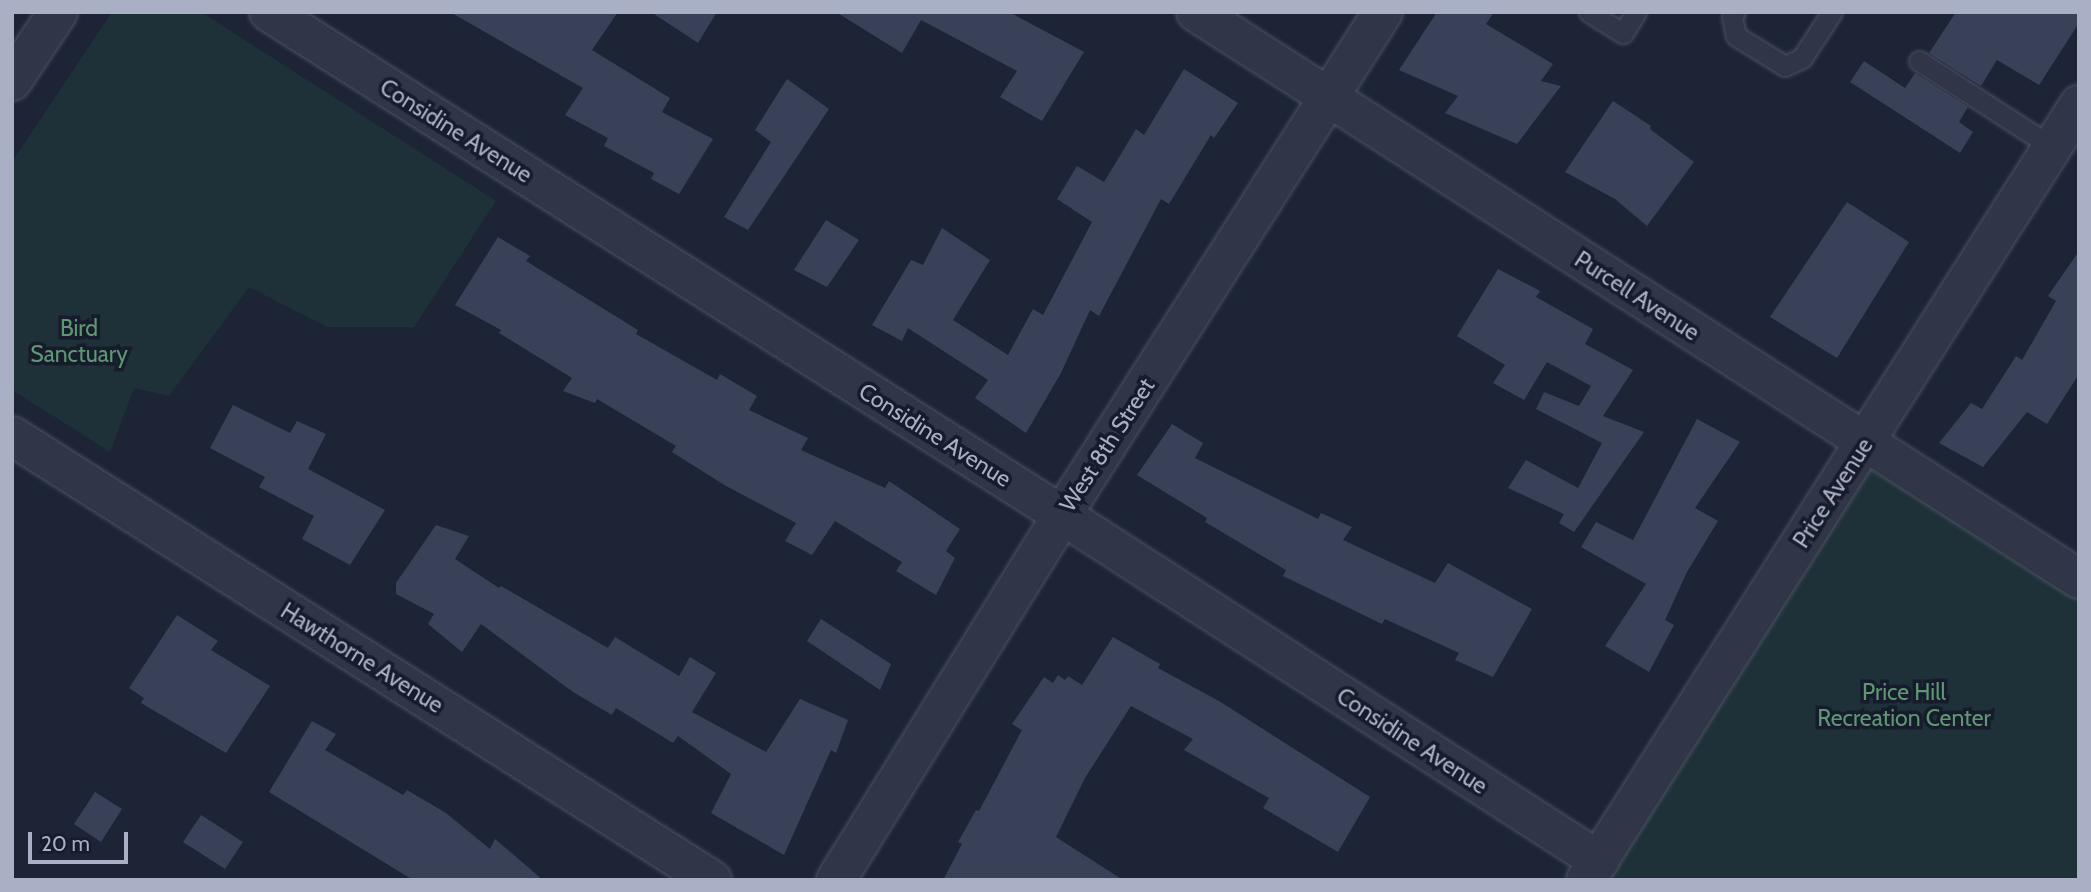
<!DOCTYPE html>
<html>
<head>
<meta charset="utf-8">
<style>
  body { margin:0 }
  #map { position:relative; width:2091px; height:892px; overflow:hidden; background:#1c2436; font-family:Cabin,sans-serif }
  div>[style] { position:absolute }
  .green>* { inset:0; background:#1e3138 }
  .building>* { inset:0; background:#384158 }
  .roads { filter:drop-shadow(0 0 2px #4b5162) drop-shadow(0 0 2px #4b5162) }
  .lane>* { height:19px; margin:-9.5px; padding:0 9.5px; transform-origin:9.5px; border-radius:9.5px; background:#303647 }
  .street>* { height:38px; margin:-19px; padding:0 19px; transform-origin:19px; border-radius:19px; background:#303647 }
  span { translate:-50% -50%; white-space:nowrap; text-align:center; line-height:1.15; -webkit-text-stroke:7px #161c2b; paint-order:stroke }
  .street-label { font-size:23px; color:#a9b0c5 }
  .park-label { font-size:23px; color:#5f9674 }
  .frame { position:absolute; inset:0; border:14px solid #a9b0c5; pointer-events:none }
  .scale { position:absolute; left:28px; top:832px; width:100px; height:32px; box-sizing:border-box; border:4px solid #a9b0c5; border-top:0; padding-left:9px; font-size:21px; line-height:24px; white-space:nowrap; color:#a9b0c5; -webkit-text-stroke:5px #161c2b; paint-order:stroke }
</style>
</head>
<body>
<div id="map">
  <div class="green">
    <i style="clip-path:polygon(112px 12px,201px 12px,496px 201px,414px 327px,327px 327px,249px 287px,169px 396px,134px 388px,110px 452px,12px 390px,12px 162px)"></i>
    <i style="clip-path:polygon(1865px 443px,2079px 579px,2079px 880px,1586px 880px)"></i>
  </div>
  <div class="building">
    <i style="clip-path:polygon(450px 12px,618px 12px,592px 50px,670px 98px,662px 112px,713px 139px,679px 194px,651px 179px,654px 173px,604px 146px,608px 138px,565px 115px,583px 88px)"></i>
    <i style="clip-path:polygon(651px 12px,717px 12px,698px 43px)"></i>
    <i style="clip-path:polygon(836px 12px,1009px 12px,1084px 52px,1042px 121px,1000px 97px,1017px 71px,921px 20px,902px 53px)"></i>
    <i style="clip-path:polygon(1437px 12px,1494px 12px,1486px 24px,1553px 64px,1541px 81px,1561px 86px,1517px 144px,1445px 113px,1458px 96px,1399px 70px)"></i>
    <i style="clip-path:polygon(1956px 12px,2079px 12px,2079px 23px,2039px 85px,1997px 60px,1981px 86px,1929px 53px)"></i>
    <i style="clip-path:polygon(1864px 61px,1905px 88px,1915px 73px,1968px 107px,1959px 122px,1973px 132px,1960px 153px,1850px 82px)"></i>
    <i style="clip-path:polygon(1184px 69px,1238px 103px,1214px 138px,1211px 135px,1169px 204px,1161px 199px,1099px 316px,1090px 310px,1061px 373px,1026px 433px,975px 398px,988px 380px,908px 328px,902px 341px,872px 325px,911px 260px,923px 265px,942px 228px,990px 260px,953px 320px,1008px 355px,1033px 309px,1043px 315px,1092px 222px,1057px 199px,1077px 166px,1104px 182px,1136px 129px,1144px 135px)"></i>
    <i style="clip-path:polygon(787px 79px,829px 109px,748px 230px,724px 217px,771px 142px,755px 130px)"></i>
    <i style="clip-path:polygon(1613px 101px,1651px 126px,1650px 129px,1694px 162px,1647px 226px,1615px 199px,1565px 172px)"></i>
    <i style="clip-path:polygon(1847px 202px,1909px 242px,1837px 358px,1770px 317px)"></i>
    <i style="clip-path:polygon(826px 220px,859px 240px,827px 287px,794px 270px)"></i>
    <i style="clip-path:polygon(498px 237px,530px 256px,526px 261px,638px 330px,636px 334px,717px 380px,720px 374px,757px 396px,749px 410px,808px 438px,801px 450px,885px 488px,889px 481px,960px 529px,946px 551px,955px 558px,936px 595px,896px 571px,902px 562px,835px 521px,812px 555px,785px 541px,796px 523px,726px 486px,672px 452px,676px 446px,597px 399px,595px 403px,563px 391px,572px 378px,499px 333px,501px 330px,455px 305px)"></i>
    <i style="clip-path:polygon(2079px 251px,2079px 374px,2047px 424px,2027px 412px,1983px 467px,1939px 443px,1971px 403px,1982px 409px,2016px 356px,2022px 360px,2056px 301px,2048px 296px)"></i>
    <i style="clip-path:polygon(1498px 269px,1540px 291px,1536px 297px,1593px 329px,1585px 344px,1633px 370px,1603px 416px,1644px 432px,1574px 532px,1559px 523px,1564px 514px,1508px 488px,1526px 460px,1578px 488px,1602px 443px,1536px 409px,1544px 392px,1579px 406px,1591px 386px,1547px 362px,1524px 400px,1493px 383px,1505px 365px,1457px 336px)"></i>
    <i style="clip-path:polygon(233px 405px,290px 433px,297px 421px,326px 434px,308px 469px,385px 510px,350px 565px,302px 539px,314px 516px,259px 487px,265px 477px,210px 448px)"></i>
    <i style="clip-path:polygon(1697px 419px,1740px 442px,1695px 508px,1718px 521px,1687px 572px,1665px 620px,1674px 625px,1649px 672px,1605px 646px,1646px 584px,1581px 547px,1596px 522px,1633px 540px)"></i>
    <i style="clip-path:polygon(1172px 424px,1203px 443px,1195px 458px,1318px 519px,1321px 513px,1352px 527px,1343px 540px,1435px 583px,1448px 563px,1532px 609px,1493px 677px,1455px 660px,1459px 653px,1385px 619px,1382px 624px,1283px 576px,1286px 570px,1205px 522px,1207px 518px,1137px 475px)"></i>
    <i style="clip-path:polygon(436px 525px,469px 536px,455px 559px,499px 588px,501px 586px,608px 648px,615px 637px,679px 676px,690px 657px,716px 673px,692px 712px,766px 752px,800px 699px,848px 720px,836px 753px,831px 750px,784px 855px,711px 813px,731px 774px,678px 736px,673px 743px,616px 708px,612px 715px,573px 692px,481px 624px,462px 652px,428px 624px,434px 614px,396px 594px,396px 583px)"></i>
    <i style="clip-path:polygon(177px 615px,218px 641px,211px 650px,270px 686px,226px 753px,141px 703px,144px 698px,129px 688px)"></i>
    <i style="clip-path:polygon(821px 619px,891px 664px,880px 690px,807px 641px)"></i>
    <i style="clip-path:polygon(1113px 637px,1160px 664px,1158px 668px,1219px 701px,1370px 797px,1338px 852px,1263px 808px,1269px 798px,1184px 750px,1193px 739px,1131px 706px,1085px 778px,1056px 837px,1123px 880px,943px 880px,962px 844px,958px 842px,976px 810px,979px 811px,1022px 730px,1012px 724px,1044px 677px,1053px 683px,1058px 675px,1065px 680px,1068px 676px,1082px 685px)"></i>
    <i style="clip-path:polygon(312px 721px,336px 734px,325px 750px,403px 795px,407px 790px,446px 813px,490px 849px,495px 839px,543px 880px,413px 880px,269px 792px)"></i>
    <i style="clip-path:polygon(95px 792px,122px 809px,101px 842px,74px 824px)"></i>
    <i style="clip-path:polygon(201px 815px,243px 842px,225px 869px,183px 842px)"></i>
  </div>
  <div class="roads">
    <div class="lane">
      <i style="left:1589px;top:12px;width:40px;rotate:32deg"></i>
      <i style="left:1623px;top:33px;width:25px;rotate:-58deg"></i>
      <i style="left:1735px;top:12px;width:6px;rotate:121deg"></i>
      <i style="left:1732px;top:17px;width:19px;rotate:78deg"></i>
      <i style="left:1736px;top:36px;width:57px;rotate:31.5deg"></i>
      <i style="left:1785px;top:66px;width:19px;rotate:-25deg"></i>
      <i style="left:1802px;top:58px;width:55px;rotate:-56.9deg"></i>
      <i style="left:1919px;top:61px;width:158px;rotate:32.9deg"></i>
    </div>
    <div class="street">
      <i style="left:269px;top:12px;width:939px;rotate:32.39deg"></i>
      <i style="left:1062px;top:515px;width:639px;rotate:32.79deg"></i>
      <i style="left:1196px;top:12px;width:1049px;rotate:32.71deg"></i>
      <i style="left:12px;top:81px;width:83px;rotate:-56.3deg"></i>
      <i style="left:12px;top:436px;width:829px;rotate:32.39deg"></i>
      <i style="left:836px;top:880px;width:429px;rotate:-58.2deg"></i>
      <i style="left:1062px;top:515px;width:597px;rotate:-57.46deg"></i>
      <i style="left:1586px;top:880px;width:919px;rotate:-57.54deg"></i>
    </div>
  </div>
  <div class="street-label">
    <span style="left:456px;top:131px;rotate:32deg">Considine Avenue</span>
    <span style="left:1637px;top:296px;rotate:33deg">Purcell Avenue</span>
    <span style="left:935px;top:435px;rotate:32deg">Considine Avenue</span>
    <span style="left:1107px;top:445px;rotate:-57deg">West 8th Street</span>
    <span style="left:1833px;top:493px;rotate:-57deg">Price Avenue</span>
    <span style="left:362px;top:658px;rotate:32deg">Hawthorne Avenue</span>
    <span style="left:1412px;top:741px;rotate:33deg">Considine Avenue</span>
  </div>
  <div class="park-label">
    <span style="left:79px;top:341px">Bird<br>Sanctuary</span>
    <span style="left:1904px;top:705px">Price Hill<br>Recreation Center</span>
  </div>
  <div class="frame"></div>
  <div class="scale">20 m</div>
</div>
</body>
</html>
